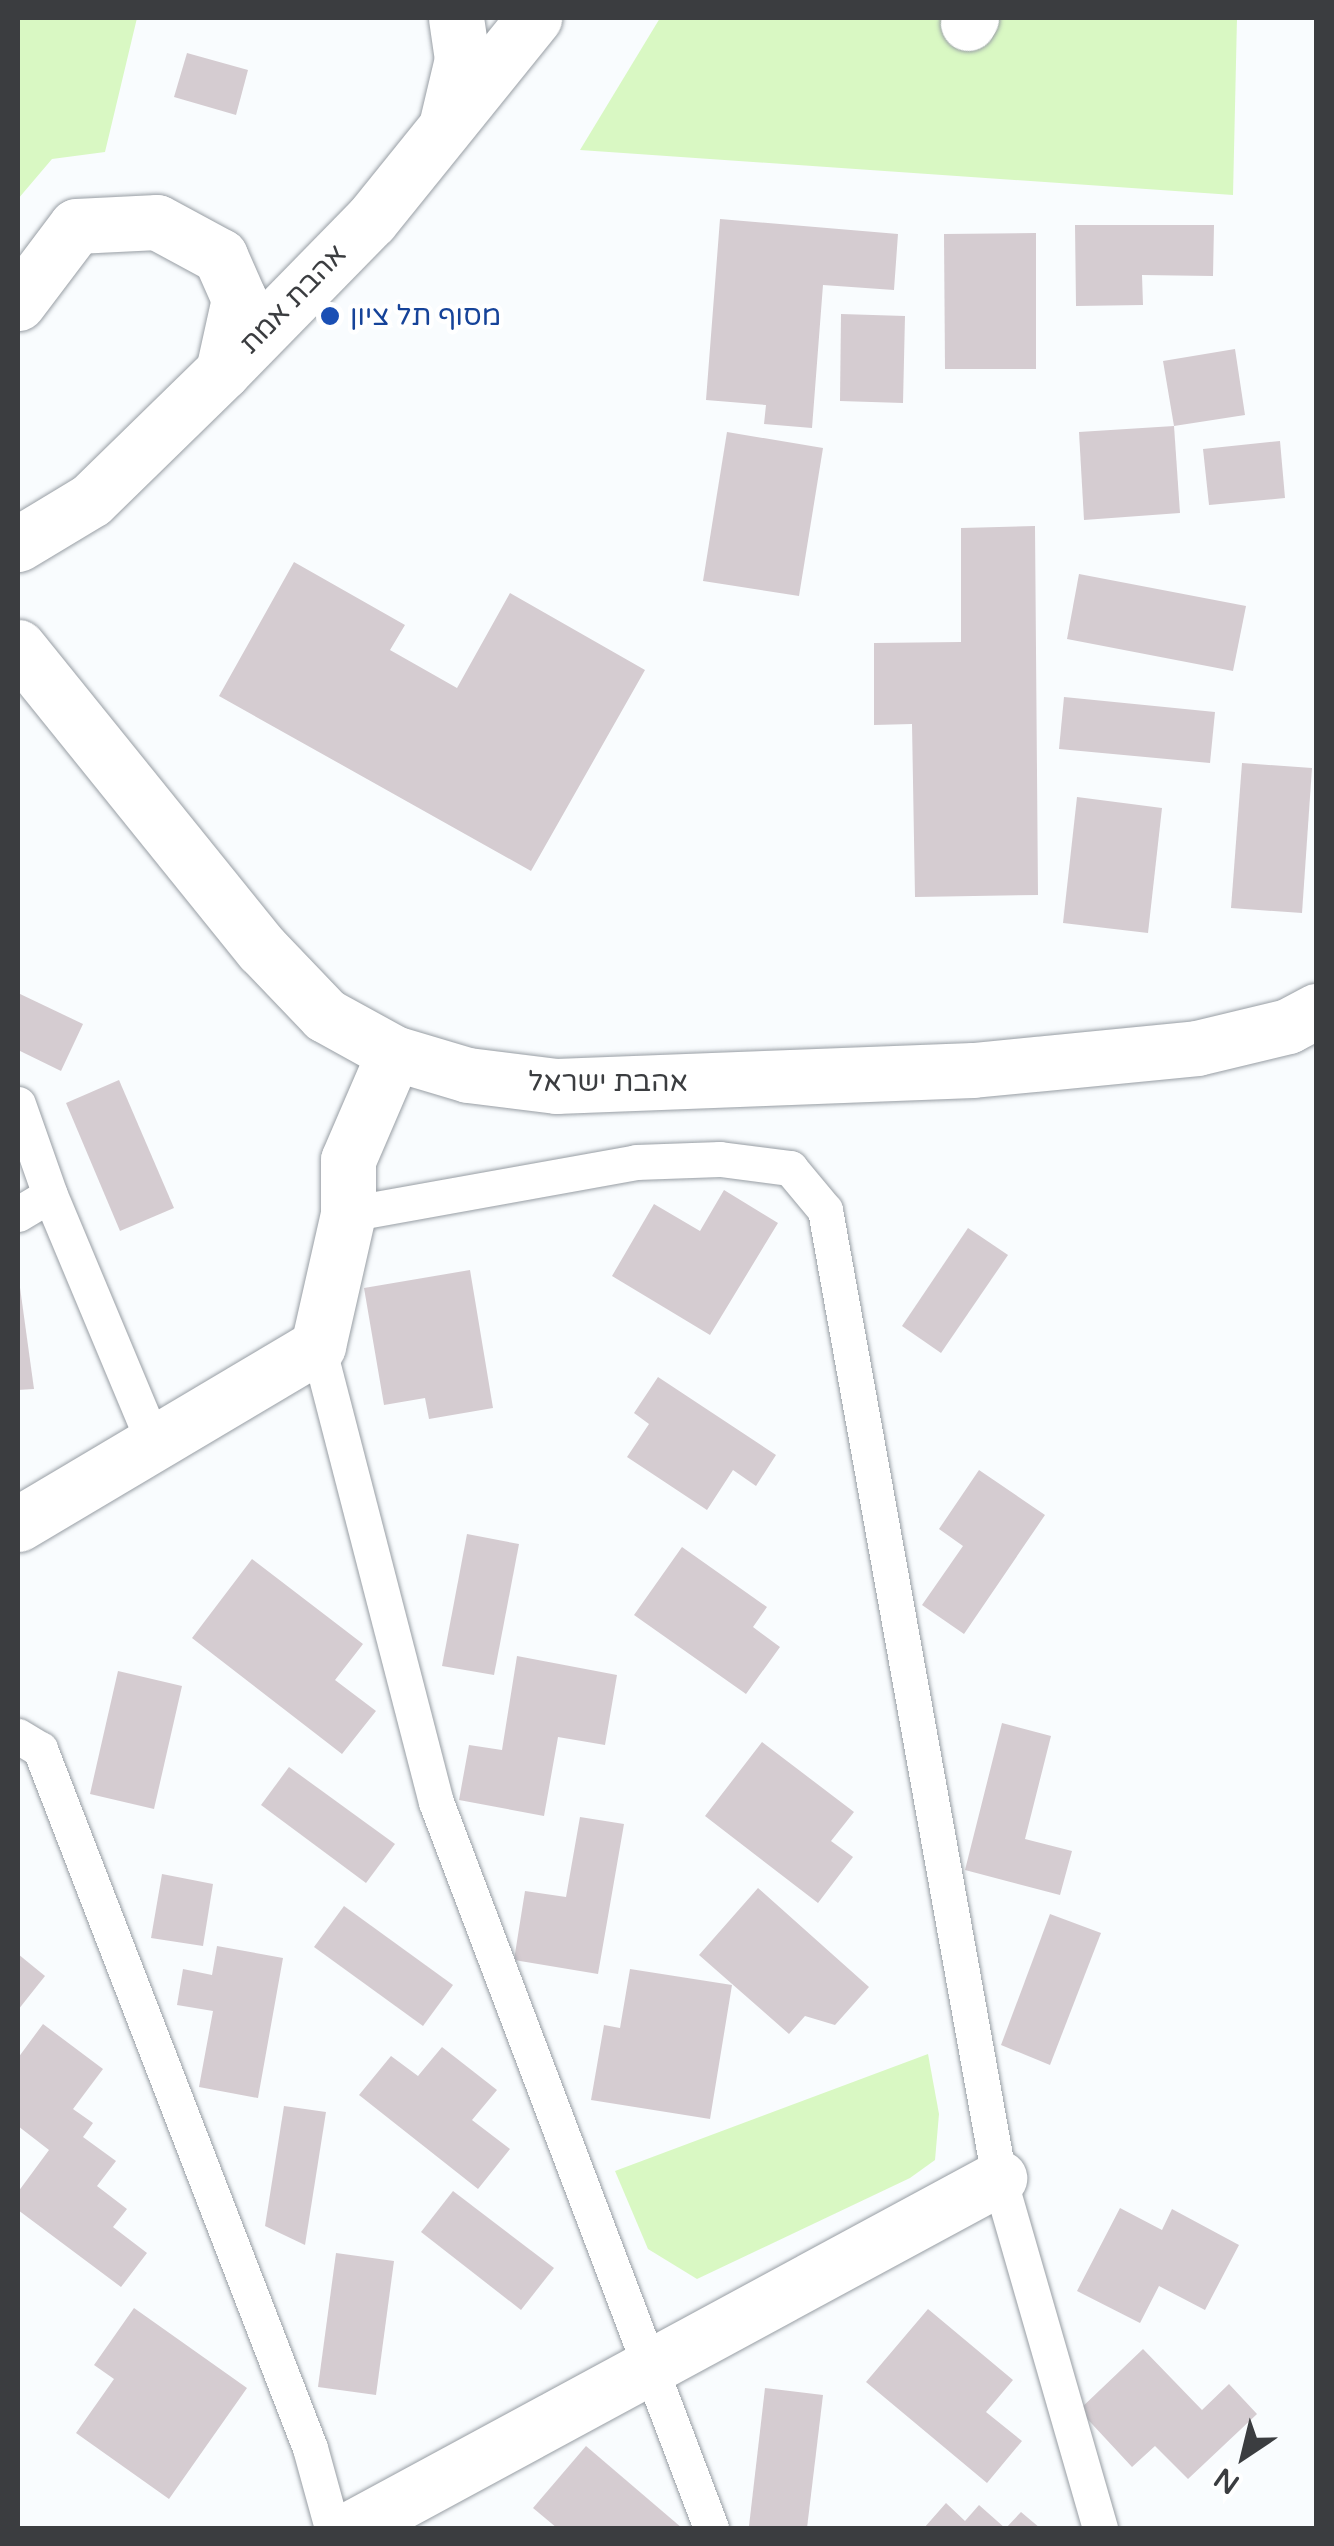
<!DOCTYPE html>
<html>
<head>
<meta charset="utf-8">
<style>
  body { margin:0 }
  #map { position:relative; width:1334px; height:2546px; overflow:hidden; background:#f9fcfe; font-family:"Varela Round","Noto Sans Hebrew",sans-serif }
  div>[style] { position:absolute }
  .green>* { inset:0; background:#d9f8c3 }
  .building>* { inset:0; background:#d5ccd1 }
  .roads { filter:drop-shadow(0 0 2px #989ea4) drop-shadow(0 0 2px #989ea4) }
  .lane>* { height:35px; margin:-17.5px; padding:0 17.5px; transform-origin:17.5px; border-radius:17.5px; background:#fff }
  .street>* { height:55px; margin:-27.5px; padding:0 27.5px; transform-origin:27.5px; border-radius:27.5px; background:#fff }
  .dots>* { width:28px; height:28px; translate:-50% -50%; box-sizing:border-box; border:5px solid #fff; border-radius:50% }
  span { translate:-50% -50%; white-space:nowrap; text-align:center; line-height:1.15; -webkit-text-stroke:9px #fff; paint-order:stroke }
  .street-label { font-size:28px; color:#3b3d40 }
  .transit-label { font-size:28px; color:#164399 }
  .left { translate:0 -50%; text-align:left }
  .frame { position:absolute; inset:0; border:20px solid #3b3d40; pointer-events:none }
  .north { position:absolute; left:1194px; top:2406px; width:100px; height:100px; -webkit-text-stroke:8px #fff; paint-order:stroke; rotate:215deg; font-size:28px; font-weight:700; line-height:40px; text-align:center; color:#3b3d40 }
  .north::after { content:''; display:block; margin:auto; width:35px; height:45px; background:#3b3d40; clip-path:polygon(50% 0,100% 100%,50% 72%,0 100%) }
</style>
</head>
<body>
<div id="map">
  <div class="green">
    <i style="clip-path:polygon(18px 18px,137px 18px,105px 152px,52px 159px,18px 199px)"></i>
    <i style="clip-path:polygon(660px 18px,1237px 18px,1233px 195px,580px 150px)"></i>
    <i style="clip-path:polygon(928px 2054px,939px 2114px,935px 2160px,910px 2178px,697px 2279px,648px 2249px,615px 2171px)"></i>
  </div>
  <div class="building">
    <i style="clip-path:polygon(187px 53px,248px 70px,236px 115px,174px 97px)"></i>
    <i style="clip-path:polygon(720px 219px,898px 234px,894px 290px,823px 285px,812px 428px,764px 424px,766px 405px,706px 400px)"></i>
    <i style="clip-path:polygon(1075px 225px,1214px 225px,1213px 276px,1142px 275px,1143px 305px,1076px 306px)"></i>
    <i style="clip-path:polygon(1036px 233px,1036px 369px,945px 369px,944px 234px)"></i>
    <i style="clip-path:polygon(841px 314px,905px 316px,903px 403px,840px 401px)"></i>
    <i style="clip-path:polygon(1235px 349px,1245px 415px,1174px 426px,1163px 361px)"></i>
    <i style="clip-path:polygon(1174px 426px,1180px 513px,1084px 520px,1079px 432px)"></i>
    <i style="clip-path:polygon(727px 432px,823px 448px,799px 596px,703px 581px)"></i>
    <i style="clip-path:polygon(1280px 441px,1285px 498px,1209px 505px,1203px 449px)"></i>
    <i style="clip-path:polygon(1035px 526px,1038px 895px,915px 897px,912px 724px,874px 725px,874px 643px,961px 642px,961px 528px)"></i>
    <i style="clip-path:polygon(294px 562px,405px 625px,390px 650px,457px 688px,510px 593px,645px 670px,531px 871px,219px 696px)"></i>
    <i style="clip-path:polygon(1079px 574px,1246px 606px,1233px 671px,1067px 639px)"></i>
    <i style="clip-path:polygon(1064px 697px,1215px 712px,1210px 763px,1059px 749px)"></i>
    <i style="clip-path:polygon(1242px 763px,1312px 768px,1302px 913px,1231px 908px)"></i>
    <i style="clip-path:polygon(1077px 797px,1162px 808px,1148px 933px,1063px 923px)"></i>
    <i style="clip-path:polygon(18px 993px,83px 1024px,61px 1071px,18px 1050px)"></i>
    <i style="clip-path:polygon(119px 1080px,174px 1208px,120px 1231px,66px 1103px)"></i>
    <i style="clip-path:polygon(724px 1190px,778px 1223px,710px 1335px,612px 1276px,654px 1204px,700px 1231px)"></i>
    <i style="clip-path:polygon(968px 1228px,1008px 1255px,941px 1353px,902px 1326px)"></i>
    <i style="clip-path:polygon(470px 1270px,493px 1408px,429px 1419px,425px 1398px,384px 1405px,364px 1288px)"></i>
    <i style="clip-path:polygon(18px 1273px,34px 1389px,18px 1390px)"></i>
    <i style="clip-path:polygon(658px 1377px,776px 1455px,756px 1486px,733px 1470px,707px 1510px,627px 1457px,649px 1424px,634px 1413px)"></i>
    <i style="clip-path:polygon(979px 1470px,1045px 1515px,964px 1634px,922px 1605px,963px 1546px,939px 1529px)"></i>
    <i style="clip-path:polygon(467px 1534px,519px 1544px,494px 1675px,442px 1666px)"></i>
    <i style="clip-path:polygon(682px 1547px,767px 1607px,753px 1627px,780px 1647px,746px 1694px,634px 1615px)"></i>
    <i style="clip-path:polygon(252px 1559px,363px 1644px,335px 1680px,376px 1711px,342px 1754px,192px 1638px)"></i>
    <i style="clip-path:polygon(517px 1656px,617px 1675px,605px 1745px,558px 1737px,544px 1816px,459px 1800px,469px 1745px,502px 1750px)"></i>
    <i style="clip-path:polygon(118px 1671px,182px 1686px,154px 1809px,90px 1794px)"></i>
    <i style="clip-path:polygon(1002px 1723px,1051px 1736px,1025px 1839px,1072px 1851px,1060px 1895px,965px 1870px)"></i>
    <i style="clip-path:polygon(762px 1742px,854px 1812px,831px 1841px,853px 1857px,818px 1903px,705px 1816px)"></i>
    <i style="clip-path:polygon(289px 1767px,395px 1844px,366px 1883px,261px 1805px)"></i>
    <i style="clip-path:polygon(580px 1817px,624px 1824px,598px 1974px,514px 1960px,525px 1891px,566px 1897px)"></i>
    <i style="clip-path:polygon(162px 1874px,213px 1884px,203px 1946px,151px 1938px)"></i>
    <i style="clip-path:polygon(758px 1888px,869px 1987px,835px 2025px,805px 2016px,789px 2034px,699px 1955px)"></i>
    <i style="clip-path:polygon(344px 1906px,453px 1985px,423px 2026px,314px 1947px)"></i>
    <i style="clip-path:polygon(1050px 1914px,1101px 1933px,1050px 2065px,1001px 2045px)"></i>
    <i style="clip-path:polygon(217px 1946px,283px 1958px,258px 2098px,199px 2087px,213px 2011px,177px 2005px,183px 1969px,212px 1975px)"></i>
    <i style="clip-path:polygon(18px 1954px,45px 1976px,18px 2010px)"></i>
    <i style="clip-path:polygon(630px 1969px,732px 1985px,710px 2119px,591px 2100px,604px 2025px,620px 2028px)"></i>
    <i style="clip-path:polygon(43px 2024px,103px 2069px,73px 2109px,93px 2123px,83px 2137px,116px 2161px,97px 2186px,127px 2209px,113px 2227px,147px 2253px,121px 2287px,18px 2210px,18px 2192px,49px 2150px,18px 2126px,18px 2058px)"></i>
    <i style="clip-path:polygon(442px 2047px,497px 2090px,472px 2120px,510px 2149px,478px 2189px,359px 2095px,391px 2056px,418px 2076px)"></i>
    <i style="clip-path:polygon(284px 2106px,326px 2112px,305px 2245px,265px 2226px)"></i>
    <i style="clip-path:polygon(453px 2191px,554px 2268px,521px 2310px,421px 2232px)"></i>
    <i style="clip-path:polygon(1120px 2208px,1162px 2230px,1172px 2209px,1239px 2245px,1205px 2310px,1159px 2286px,1140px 2323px,1077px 2291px)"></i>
    <i style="clip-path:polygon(336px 2253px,394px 2261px,376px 2395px,318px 2387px)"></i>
    <i style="clip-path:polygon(134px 2308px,247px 2388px,169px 2499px,76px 2433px,114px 2379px,94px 2365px)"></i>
    <i style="clip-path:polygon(928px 2309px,1013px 2380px,986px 2412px,1022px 2441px,987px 2483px,866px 2382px)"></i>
    <i style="clip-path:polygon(1143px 2349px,1202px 2410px,1229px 2384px,1257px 2414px,1188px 2479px,1155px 2446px,1132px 2467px,1079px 2410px)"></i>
    <i style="clip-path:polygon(765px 2388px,823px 2395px,807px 2528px,749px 2526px)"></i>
    <i style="clip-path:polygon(586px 2446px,682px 2528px,557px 2528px,533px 2508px)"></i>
    <i style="clip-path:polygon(946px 2503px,965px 2521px,979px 2505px,1005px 2528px,924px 2528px)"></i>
    <i style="clip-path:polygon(1021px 2512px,1040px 2528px,1006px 2528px)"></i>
  </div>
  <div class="roads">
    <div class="lane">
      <i style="left:18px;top:1104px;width:96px;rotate:70.6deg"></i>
      <i style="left:18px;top:1214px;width:37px;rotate:-31deg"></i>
      <i style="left:50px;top:1195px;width:270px;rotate:67.3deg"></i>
      <i style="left:348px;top:1214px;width:293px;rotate:-10.2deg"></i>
      <i style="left:636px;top:1162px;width:84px;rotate:-2deg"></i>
      <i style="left:720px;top:1159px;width:71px;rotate:7.3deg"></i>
      <i style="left:790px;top:1168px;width:55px;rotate:50.2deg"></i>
      <i style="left:825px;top:1210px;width:984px;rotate:79.81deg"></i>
      <i style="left:999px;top:2178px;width:364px;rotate:73.9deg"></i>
      <i style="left:318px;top:1346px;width:471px;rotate:75.5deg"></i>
      <i style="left:436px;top:1802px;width:776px;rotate:69.25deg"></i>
      <i style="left:18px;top:1736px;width:26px;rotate:31deg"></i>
      <i style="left:40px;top:1749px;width:749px;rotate:68.88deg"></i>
      <i style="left:310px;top:2448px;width:83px;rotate:74.6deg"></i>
    </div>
    <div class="street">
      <i style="left:968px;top:23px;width:6px;rotate:-59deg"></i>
      <i style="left:447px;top:122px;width:65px;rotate:-76.6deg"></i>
      <i style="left:462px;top:59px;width:41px;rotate:-98.3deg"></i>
      <i style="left:18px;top:303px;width:96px;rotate:-53deg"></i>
      <i style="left:76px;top:226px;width:81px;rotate:-2.8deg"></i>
      <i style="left:157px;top:222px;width:72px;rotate:28.4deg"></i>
      <i style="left:220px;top:256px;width:47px;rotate:66.2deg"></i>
      <i style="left:239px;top:299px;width:74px;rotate:102.5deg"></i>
      <i style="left:18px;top:544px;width:85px;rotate:-31.1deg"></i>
      <i style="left:91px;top:500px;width:185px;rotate:-44.3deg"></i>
      <i style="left:223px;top:371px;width:211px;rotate:-45.6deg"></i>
      <i style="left:371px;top:220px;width:260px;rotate:-51.1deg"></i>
      <i style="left:18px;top:647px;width:388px;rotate:51.1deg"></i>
      <i style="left:262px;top:949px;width:91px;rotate:46.3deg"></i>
      <i style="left:325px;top:1015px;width:79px;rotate:28.8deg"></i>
      <i style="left:394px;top:1053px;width:77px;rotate:16.6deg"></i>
      <i style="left:468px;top:1075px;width:89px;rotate:7.1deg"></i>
      <i style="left:556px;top:1086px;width:417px;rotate:-2.2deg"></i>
      <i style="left:973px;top:1070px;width:225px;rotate:-5.6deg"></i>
      <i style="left:1197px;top:1048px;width:94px;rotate:-13.6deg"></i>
      <i style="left:1288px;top:1026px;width:32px;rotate:-28deg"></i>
      <i style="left:18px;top:1524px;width:349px;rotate:-30.7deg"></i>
      <i style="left:318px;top:1346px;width:135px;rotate:-77.2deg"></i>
      <i style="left:348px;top:1214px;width:54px;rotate:-90deg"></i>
      <i style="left:348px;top:1160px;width:116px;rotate:-66.7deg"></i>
      <i style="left:352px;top:2528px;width:736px;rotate:-28.41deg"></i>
    </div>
  </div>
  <div class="dots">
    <i style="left:330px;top:316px;background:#1a4fb4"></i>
  </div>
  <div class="street-label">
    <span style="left:293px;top:299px;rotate:-46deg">אהבת אמת</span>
    <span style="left:608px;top:1082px">אהבת ישראל</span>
  </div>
  <div class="transit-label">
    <span class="left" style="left:350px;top:316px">מסוף תל ציון</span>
  </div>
  <div class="frame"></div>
  <div class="north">N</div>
</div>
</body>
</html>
